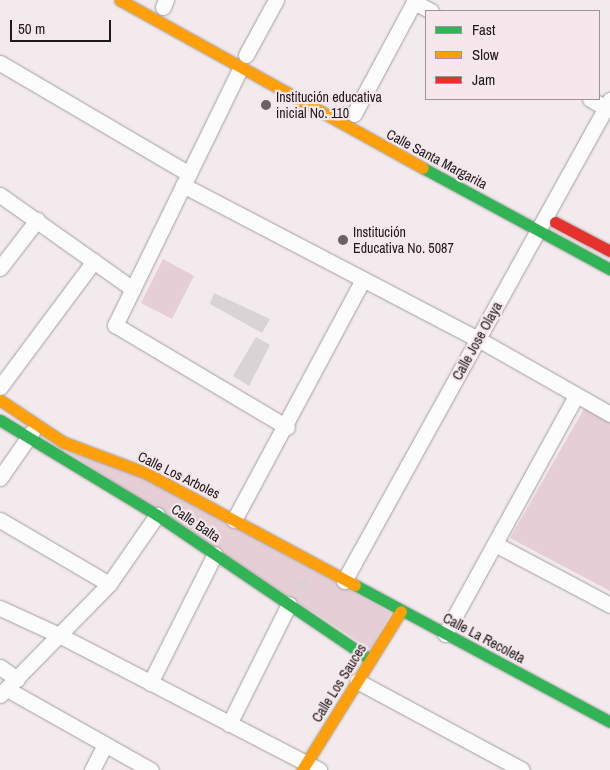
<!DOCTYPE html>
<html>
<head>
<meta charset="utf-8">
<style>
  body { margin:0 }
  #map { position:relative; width:610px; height:770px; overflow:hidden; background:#f2eaec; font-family:"Archivo Narrow",sans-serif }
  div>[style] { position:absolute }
  .green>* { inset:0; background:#e5ced5 }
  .building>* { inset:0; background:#d9d3d5 }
  .path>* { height:2.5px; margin-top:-1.25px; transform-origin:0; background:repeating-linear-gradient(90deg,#d5d2d3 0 1px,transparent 0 5px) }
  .path>.ring { margin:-1.25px; padding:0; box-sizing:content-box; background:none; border:2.5px solid #d5d2d3; border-radius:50% }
  .roads { filter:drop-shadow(0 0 1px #a49fa0) drop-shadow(0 0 1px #a49fa0) }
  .street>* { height:15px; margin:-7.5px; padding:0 7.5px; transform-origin:7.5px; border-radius:7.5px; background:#fdfcfc }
  .fast>* { height:11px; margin:-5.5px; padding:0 5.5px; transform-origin:5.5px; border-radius:5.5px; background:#30b455 }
  .slow>* { height:11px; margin:-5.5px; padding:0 5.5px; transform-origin:5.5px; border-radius:5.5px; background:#ff9f0a }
  .jam>* { height:11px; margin:-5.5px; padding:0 5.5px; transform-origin:5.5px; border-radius:5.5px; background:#e5322d }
  .dots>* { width:14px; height:14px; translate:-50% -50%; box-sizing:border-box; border:2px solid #f5e7eb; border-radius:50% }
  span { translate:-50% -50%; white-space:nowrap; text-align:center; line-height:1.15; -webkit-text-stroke:4.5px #f5e7eb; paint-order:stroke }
  .poi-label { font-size:14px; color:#1e191b }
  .left { translate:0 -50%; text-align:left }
  .street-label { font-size:14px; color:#1e191b }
  .legend { position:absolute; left:425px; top:10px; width:175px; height:90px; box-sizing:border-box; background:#f5e7eb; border:1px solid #9f9598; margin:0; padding:6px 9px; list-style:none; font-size:15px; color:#1e191b }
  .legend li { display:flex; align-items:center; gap:10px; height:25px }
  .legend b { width:25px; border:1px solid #9f9598 }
  .scale { position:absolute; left:10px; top:20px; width:101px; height:22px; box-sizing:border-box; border:2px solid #1e191b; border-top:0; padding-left:6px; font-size:15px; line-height:18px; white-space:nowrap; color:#1e191b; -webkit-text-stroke:4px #f5e7eb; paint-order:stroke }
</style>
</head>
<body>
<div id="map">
  <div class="green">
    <i style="clip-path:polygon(163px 259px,194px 276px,172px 319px,141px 303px)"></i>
    <i style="clip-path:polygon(585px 407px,610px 421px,610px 591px,510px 538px)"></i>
    <i style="clip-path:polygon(66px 451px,142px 476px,391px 613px,370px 649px)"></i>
  </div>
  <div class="building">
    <i style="clip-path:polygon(214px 293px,270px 319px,262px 333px,210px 304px)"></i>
    <i style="clip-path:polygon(256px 337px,270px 345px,249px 386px,233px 376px)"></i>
  </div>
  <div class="path">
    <i style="left:237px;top:546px;width:74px;rotate:31.1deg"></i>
    <i class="ring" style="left:300px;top:581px;width:5.5px;height:5.5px"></i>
    <i style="left:307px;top:587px;width:44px;rotate:31.2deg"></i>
    <i style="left:352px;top:606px;width:11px;rotate:45deg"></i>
    <i style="left:360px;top:614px;width:11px;rotate:135deg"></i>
    <i style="left:352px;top:622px;width:8px;rotate:-150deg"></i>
    <i style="left:345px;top:618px;width:6px;rotate:-99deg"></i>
    <i style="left:344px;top:612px;width:13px;rotate:-45deg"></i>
  </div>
  <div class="roads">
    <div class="street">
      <i style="left:414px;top:2px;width:19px;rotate:28deg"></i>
      <i style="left:163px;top:7px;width:8px;rotate:-67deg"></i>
      <i style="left:246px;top:55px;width:63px;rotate:-61.4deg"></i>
      <i style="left:0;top:63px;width:219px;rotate:30.4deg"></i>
      <i style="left:240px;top:69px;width:285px;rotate:116deg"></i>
      <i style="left:115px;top:325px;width:200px;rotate:30.7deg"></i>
      <i style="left:590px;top:99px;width:18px;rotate:29deg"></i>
      <i style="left:354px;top:114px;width:129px;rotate:-61.8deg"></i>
      <i style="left:183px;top:185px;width:333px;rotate:27.6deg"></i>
      <i style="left:478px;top:339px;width:152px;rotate:29.6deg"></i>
      <i style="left:0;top:195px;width:163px;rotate:35.3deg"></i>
      <i style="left:0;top:268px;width:61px;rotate:-52.4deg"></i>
      <i style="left:0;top:387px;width:157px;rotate:-53.3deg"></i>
      <i style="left:0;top:478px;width:56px;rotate:-55.2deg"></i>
      <i style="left:0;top:520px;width:126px;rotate:30.4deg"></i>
      <i style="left:234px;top:520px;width:273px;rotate:-61.8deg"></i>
      <i style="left:495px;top:544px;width:130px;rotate:27.9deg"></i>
      <i style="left:344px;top:581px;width:550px;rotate:-61.06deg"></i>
      <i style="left:0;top:608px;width:65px;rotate:24.6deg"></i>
      <i style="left:59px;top:635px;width:293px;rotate:27.4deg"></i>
      <i style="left:445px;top:634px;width:272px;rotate:-61.2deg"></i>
      <i style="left:0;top:667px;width:21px;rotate:35deg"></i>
      <i style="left:357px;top:681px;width:187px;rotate:28.3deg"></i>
      <i style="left:150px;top:683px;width:144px;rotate:-63.3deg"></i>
      <i style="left:7px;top:689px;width:165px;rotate:29.4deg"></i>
      <i style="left:0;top:695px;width:156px;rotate:-45.5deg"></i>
      <i style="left:109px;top:584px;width:84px;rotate:-55.2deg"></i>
      <i style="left:229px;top:724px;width:134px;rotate:-63.4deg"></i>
      <i style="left:92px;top:770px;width:28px;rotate:-63deg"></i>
    </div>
    <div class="fast">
      <i style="left:423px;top:168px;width:213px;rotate:28.4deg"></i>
      <i style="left:0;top:420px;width:184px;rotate:31.2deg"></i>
      <i style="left:157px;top:515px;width:258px;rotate:34.1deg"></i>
      <i style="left:355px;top:585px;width:289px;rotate:28.2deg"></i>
    </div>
    <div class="slow">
      <i style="left:120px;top:0;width:346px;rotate:29deg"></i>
      <i style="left:0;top:400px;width:76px;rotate:33.7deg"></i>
      <i style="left:63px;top:442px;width:89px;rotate:20.5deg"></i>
      <i style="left:146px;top:473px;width:237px;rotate:28.2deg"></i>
      <i style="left:302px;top:770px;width:187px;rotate:-58.1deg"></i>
    </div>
    <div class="jam">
      <i style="left:555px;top:222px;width:62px;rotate:27.8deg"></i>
    </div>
  </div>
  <div class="dots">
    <i style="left:266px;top:105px;background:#686264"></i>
    <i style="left:343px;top:240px;background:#686264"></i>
  </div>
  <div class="poi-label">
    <span class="left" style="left:276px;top:105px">Institución educativa<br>inicial No. 110</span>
    <span class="left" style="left:353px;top:240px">Institución<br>Educativa No. 5087</span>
  </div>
  <div class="street-label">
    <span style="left:437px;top:159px;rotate:28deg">Calle Santa Margarita</span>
    <span style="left:477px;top:341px;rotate:-61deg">Calle Jose Olaya</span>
    <span style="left:179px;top:475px;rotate:26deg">Calle Los Arboles</span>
    <span style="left:196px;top:523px;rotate:34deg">Calle Balta</span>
    <span style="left:484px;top:638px;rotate:28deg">Calle La Recoleta</span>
    <span style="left:339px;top:683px;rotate:-58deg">Calle Los Sauces</span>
  </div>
  <ul class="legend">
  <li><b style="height:6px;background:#30b455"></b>Fast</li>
  <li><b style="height:6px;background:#ff9f0a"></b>Slow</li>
  <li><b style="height:6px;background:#e5322d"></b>Jam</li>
  </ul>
  <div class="scale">50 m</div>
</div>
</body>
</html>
